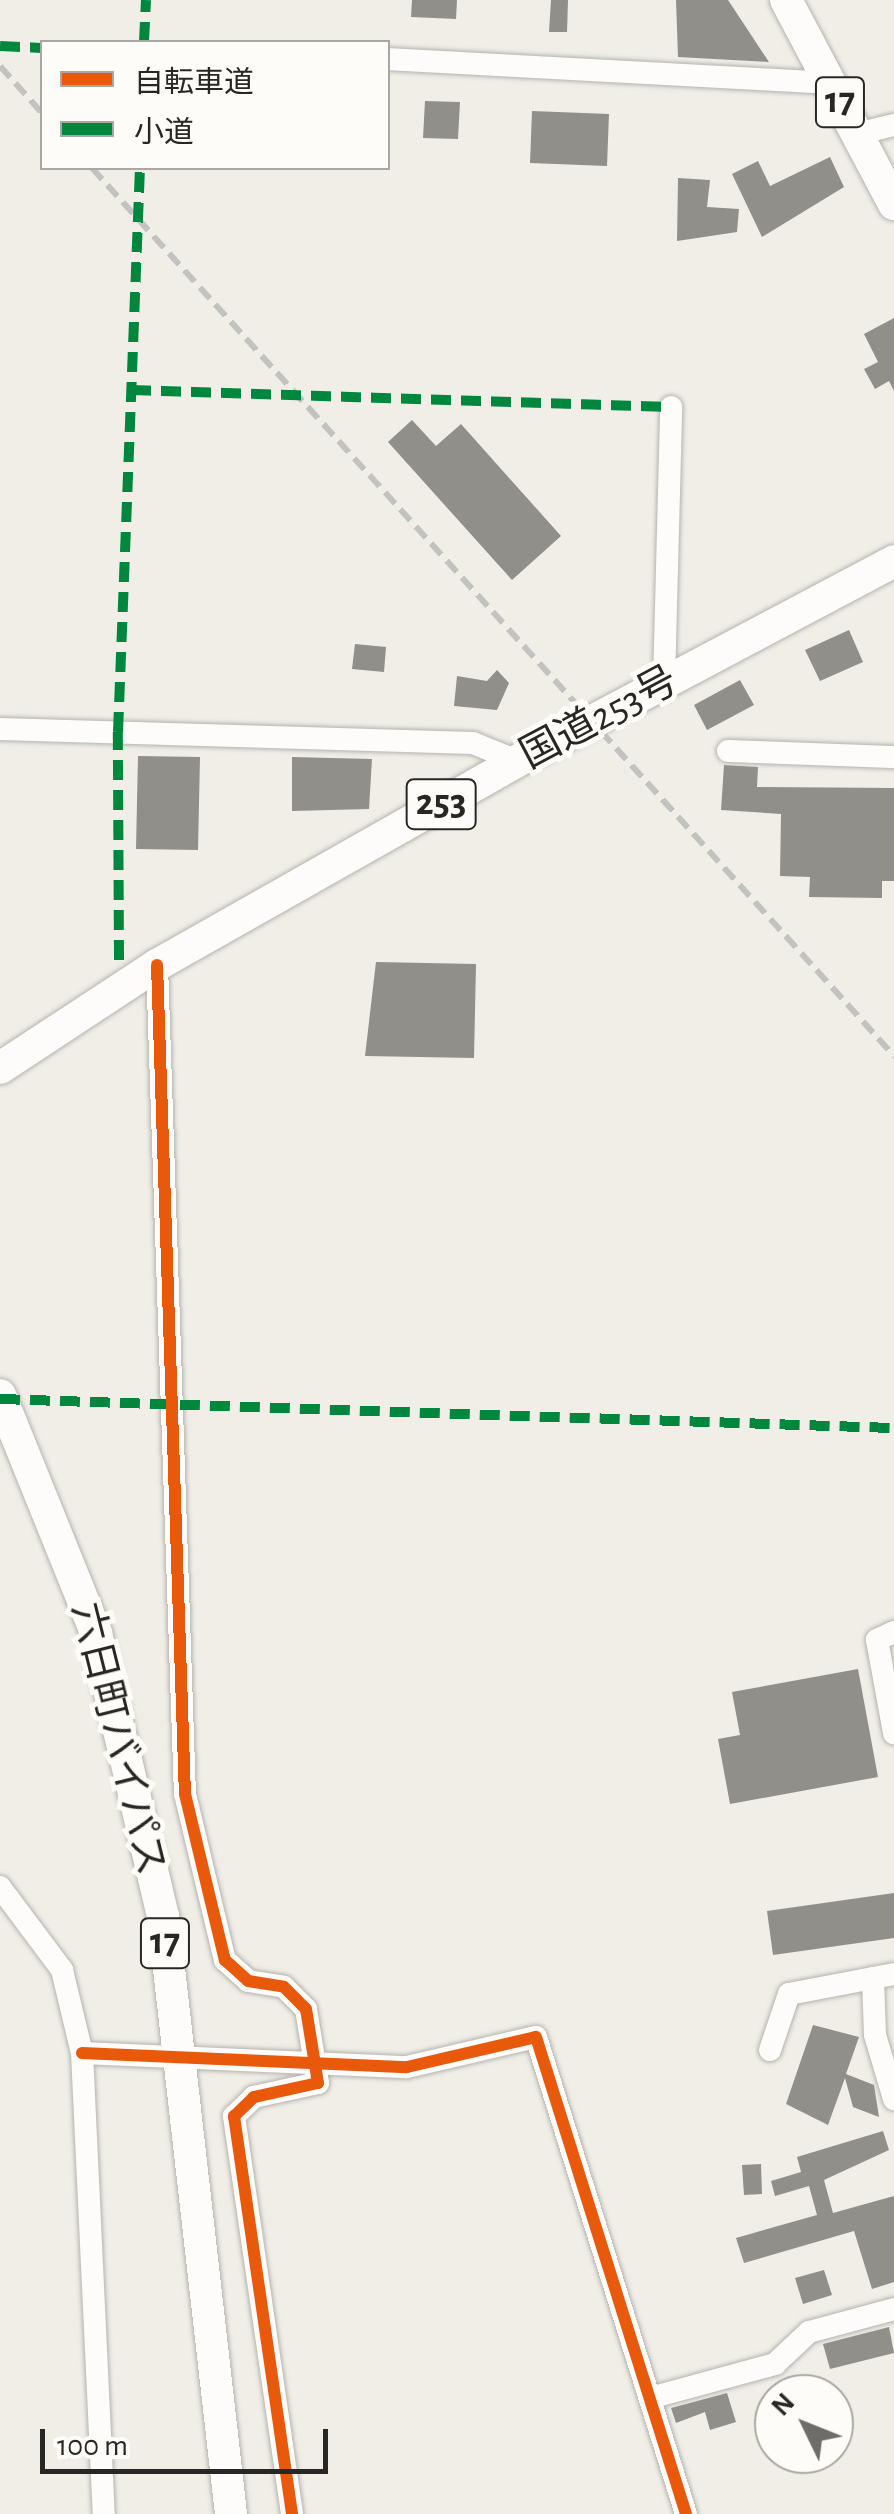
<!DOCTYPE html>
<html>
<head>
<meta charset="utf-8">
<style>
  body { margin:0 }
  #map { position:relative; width:894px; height:2514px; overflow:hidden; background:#f0eee7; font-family:"Alegreya Sans","Noto Sans JP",sans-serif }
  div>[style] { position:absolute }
  .building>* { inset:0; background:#908f8a }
  .roads { filter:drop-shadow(0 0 2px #b5b3ae) drop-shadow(0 0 2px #b5b3ae) }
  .minor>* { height:22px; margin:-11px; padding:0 11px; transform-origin:11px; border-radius:11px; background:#fdfcfb }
  .highway>* { height:32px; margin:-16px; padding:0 16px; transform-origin:16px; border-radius:16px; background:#fdfcfb }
  .rail>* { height:6px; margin-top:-3px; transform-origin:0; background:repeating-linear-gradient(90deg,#c2c2c0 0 15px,transparent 0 23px) }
  .quiet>* { height:10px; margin-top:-5px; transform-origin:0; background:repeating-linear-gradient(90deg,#00873e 0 20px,transparent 0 30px) }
  .cycleway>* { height:12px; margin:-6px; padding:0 6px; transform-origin:6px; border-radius:6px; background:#e8590c }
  span { translate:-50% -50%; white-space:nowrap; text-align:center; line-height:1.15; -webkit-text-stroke:10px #fefcf8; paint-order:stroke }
  .shield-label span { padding:2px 8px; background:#fefcf8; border:2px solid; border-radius:8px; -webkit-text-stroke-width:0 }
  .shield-label { font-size:38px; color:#292723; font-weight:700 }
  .street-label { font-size:40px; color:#292723 }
  .legend { position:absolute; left:40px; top:40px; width:350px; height:130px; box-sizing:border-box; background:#fefcf8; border:2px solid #a9a7a3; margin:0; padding:12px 18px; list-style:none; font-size:30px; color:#292723 }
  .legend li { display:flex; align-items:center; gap:20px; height:50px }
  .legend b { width:50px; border:2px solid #a9a7a3 }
  .north { position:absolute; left:754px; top:2374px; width:100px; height:100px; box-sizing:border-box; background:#fefcf8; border:2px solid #a9a7a3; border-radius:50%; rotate:313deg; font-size:28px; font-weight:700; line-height:40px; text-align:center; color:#292723 }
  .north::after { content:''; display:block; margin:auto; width:35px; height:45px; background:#6f6d68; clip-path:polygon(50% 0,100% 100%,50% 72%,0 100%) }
  .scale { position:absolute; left:40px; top:2429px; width:288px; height:45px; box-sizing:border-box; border:5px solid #292723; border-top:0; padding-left:12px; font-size:30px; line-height:35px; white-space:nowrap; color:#292723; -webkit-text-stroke:8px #fefcf8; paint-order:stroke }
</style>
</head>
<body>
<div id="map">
  <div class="building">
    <i style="clip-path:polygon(412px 0,457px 0,456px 19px,411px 17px)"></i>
    <i style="clip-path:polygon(551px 0,568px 0,567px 32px,549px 32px)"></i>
    <i style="clip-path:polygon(676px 0,728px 0,769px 62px,678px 57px)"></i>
    <i style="clip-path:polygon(425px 101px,460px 102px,458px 139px,423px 138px)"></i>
    <i style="clip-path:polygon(532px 111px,609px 114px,607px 166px,530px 163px)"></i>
    <i style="clip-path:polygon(830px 157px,844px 187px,762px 237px,732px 174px,758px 161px,770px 186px)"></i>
    <i style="clip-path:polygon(678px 178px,710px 180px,707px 207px,739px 209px,737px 232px,677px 241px)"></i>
    <i style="clip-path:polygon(894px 318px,894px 391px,889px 381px,875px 389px,864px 369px,878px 362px,864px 334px)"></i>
    <i style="clip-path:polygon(412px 420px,436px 446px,461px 424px,561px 536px,512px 580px,388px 442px)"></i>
    <i style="clip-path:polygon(849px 630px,863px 662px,820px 681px,805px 650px)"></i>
    <i style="clip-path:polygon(355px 644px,386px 647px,384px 672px,352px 669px)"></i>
    <i style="clip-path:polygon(497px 670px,509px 683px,497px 710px,454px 706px,457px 676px,487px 681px)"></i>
    <i style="clip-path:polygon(740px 680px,754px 705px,707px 730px,694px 705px)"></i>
    <i style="clip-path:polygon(138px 756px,200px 757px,198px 850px,136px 849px)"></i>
    <i style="clip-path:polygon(292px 757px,372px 759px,369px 809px,292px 811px)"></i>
    <i style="clip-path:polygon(724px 765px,758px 767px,757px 787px,894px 788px,894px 881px,882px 881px,882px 898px,809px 897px,810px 877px,780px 876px,781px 814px,721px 810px)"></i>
    <i style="clip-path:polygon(376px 962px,476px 964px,474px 1058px,365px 1056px)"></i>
    <i style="clip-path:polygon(858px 1669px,878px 1777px,730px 1804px,718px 1739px,740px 1735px,732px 1692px)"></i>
    <i style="clip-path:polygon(894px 1893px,894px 1938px,773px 1955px,767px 1911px)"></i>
    <i style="clip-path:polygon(813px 2025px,859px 2037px,846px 2074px,874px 2085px,879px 2117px,853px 2107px,845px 2078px,828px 2125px,786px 2104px)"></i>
    <i style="clip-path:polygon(883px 2131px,889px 2150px,824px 2180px,833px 2213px,894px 2196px,894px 2282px,872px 2289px,854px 2231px,744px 2263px,736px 2238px,817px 2215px,809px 2186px,775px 2196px,771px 2181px,801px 2172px,797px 2157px)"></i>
    <i style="clip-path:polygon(761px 2164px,762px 2194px,744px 2195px,742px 2165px)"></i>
    <i style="clip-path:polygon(824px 2270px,832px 2295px,803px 2304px,795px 2278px)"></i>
    <i style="clip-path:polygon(889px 2327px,894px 2353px,830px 2369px,823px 2344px)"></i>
    <i style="clip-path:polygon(727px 2393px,736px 2422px,710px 2430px,705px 2412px,676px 2423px,671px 2408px)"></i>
  </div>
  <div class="roads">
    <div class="minor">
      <i style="left:388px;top:59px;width:443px;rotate:3.1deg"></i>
      <i style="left:857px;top:134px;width:38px;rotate:-14deg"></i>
      <i style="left:664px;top:683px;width:276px;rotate:-88.5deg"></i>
      <i style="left:0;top:729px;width:473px;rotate:1.7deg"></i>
      <i style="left:473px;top:743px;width:48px;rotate:22.2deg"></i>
      <i style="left:728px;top:751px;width:166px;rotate:2.1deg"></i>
      <i style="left:157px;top:965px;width:829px;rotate:88.07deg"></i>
      <i style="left:185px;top:1794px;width:171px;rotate:76.5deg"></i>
      <i style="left:225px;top:1960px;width:31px;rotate:42deg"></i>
      <i style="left:248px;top:1981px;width:36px;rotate:9deg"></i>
      <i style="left:284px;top:1987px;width:31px;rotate:45deg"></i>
      <i style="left:306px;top:2009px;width:75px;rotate:80.8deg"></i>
      <i style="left:318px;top:2083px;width:66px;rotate:167.7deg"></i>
      <i style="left:254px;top:2097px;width:28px;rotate:136deg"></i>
      <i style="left:234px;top:2116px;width:402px;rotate:81.7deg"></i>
      <i style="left:894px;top:1632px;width:19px;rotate:155deg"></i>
      <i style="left:877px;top:1640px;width:95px;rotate:79.6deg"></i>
      <i style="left:0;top:1887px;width:104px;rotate:53.2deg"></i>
      <i style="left:62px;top:1970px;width:85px;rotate:76.5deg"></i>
      <i style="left:82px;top:2053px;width:462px;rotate:87.3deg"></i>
      <i style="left:873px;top:1978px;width:57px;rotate:88deg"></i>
      <i style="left:875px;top:2035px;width:67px;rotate:73.5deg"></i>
      <i style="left:770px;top:2050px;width:59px;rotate:-71.3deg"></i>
      <i style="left:789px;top:1994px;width:107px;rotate:-10.8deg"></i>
      <i style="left:82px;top:2053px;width:325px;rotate:2.5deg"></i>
      <i style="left:407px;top:2067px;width:132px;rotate:-13.1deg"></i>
      <i style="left:536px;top:2037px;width:500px;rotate:72.54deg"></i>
      <i style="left:650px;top:2398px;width:130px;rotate:-15.2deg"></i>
      <i style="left:775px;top:2364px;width:47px;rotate:-43.3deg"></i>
      <i style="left:809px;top:2332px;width:88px;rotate:-15.1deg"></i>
    </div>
    <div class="highway">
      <i style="left:786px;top:0;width:231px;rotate:62.1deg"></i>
      <i style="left:0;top:1068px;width:188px;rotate:-33.3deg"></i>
      <i style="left:157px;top:965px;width:414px;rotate:-29.5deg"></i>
      <i style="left:517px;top:761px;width:427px;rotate:-27.9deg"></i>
      <i style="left:0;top:1395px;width:257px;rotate:68deg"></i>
      <i style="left:96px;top:1633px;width:291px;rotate:76.7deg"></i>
      <i style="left:163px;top:1916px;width:602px;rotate:83.51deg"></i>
    </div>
  </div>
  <div class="rail">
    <i style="left:0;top:66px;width:63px;rotate:48.2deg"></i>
    <i style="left:92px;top:168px;width:1197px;rotate:47.91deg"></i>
  </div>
  <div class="quiet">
    <i style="left:144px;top:42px;width:42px;rotate:-87.3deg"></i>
    <i style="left:0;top:46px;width:42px;rotate:2.7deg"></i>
    <i style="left:131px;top:390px;width:540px;rotate:1.8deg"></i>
    <i style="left:119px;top:960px;width:228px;rotate:-90.3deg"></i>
    <i style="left:118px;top:732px;width:564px;rotate:-87.77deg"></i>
    <i style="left:0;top:1399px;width:894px;rotate:1.86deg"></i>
  </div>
  <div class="cycleway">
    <i style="left:157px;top:965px;width:829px;rotate:88.07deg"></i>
    <i style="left:185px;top:1794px;width:171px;rotate:76.5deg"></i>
    <i style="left:225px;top:1960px;width:31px;rotate:42deg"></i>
    <i style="left:248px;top:1981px;width:36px;rotate:9deg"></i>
    <i style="left:284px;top:1987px;width:31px;rotate:45deg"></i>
    <i style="left:306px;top:2009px;width:75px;rotate:80.8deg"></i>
    <i style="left:318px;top:2083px;width:66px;rotate:167.7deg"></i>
    <i style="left:254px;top:2097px;width:28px;rotate:136deg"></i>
    <i style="left:234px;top:2116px;width:402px;rotate:81.7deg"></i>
    <i style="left:82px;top:2053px;width:325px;rotate:2.5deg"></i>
    <i style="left:407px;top:2067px;width:132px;rotate:-13.1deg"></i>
    <i style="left:536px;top:2037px;width:500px;rotate:72.54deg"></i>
  </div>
  <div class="shield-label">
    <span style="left:840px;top:102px">17</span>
    <span style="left:441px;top:804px">253</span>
    <span style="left:165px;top:1943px">17</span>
  </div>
  <div class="street-label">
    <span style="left:599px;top:718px;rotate:-28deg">国道253号</span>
    <span style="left:118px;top:1739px;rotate:76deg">六日町バイパス</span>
  </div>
  <ul class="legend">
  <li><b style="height:12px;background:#e8590c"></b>自転車道</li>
  <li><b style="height:12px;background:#00873e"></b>小道</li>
  </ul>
  <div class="north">N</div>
  <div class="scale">100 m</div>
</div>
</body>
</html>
